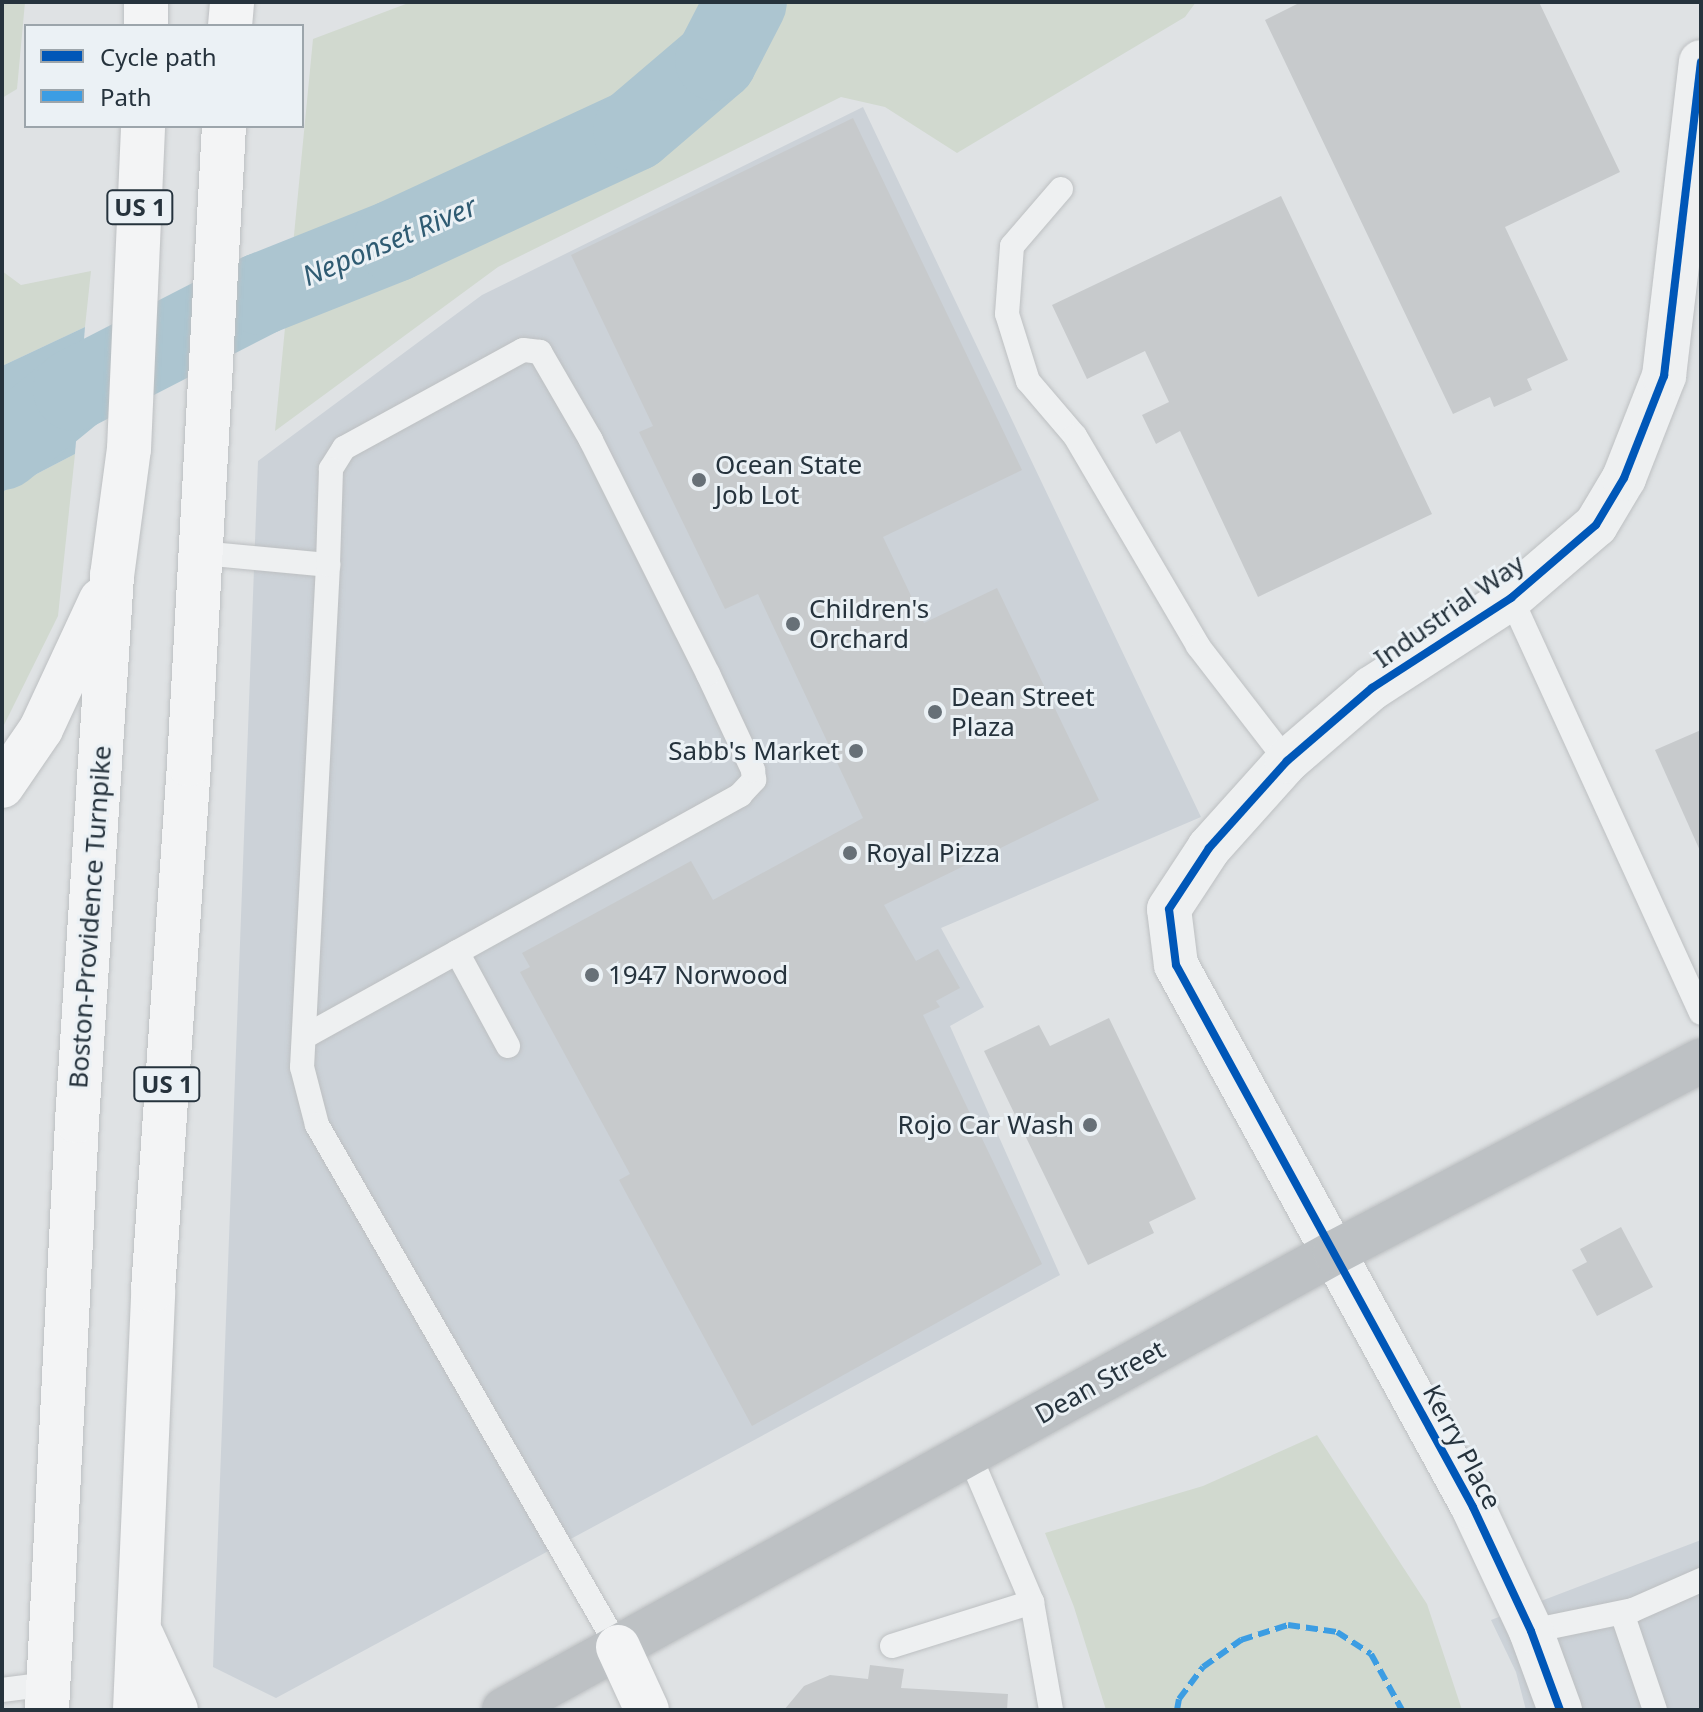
<!DOCTYPE html>
<html>
<head>
<meta charset="utf-8">
<style>
  body { margin:0 }
  #map { position:relative; width:1703px; height:1712px; overflow:hidden; background:#dfe2e4; font-family:"Noto Sans",sans-serif }
  div>[style] { position:absolute }
  .built>* { inset:0; background:#ccd2d8 }
  .green>* { inset:0; background:#d1d9cf }
  .water>* { inset:0; background:#acc5d0 }
  .pier>* { inset:0; background:#dfe2e4 }
  .river>* { height:82px; margin:-41px; padding:0 41px; transform-origin:41px; border-radius:41px; background:#acc5d0 }
  .building>* { inset:0; background:#c7cacc }
  .roads { filter:drop-shadow(0 0 2px #bdc0c2) drop-shadow(0 0 2px #bdc0c2) }
  .lane>* { height:24px; margin:-12px; padding:0 12px; transform-origin:12px; border-radius:12px; background:#eef0f1 }
  .street>* { height:44px; margin:-22px; padding:0 22px; transform-origin:22px; border-radius:22px; background:#eef0f1 }
  .secondary>* { height:44px; margin:-22px; padding:0 22px; transform-origin:22px; border-radius:22px; background:#bdc1c4 }
  .primary>* { height:44px; margin:-22px; padding:0 22px; transform-origin:22px; border-radius:22px; background:#f3f4f5 }
  .quiet>* { height:6px; margin-top:-3px; transform-origin:0; background:repeating-linear-gradient(90deg,#3c9de3 0 12px,transparent 0 18px) }
  .cycleway>* { height:8px; margin:-4px; padding:0 4px; transform-origin:4px; border-radius:4px; background:#0057b8 }
  .dots>* { width:22px; height:22px; translate:-50% -50%; box-sizing:border-box; border:4px solid #ebf1f5; border-radius:50% }
  span { translate:-50% -50%; white-space:nowrap; text-align:center; line-height:1.15; -webkit-text-stroke:6px #ebf1f5; paint-order:stroke }
  .shield-label span { padding:2px 6px; background:#ebf1f5; border:2px solid; border-radius:6px; -webkit-text-stroke-width:0 }
  .shield-label { font-size:24px; color:#26333d; font-weight:700 }
  .poi-label { font-size:26px; color:#26333d }
  .left { translate:0 -50%; text-align:left }
  .right { translate:-100% -50%; text-align:right }
  .street-label { font-size:26px; color:#26333d }
  .water-label { font-size:28px; color:#2f5b72; font-style:italic }
  .frame { position:absolute; inset:0; border:4px solid #26333d; pointer-events:none }
  .legend { position:absolute; left:24px; top:24px; width:280px; height:104px; box-sizing:border-box; background:#ebf1f5; border:2px solid #9ca5ab; margin:0; padding:10px 14px; list-style:none; font-size:24px; color:#26333d }
  .legend li { display:flex; align-items:center; gap:16px; height:40px }
  .legend b { width:40px; border:2px solid #9ca5ab }
</style>
</head>
<body>
<div id="map">
  <div class="built">
    <i style="clip-path:polygon(863px 107px,1201px 817px,941px 928px,984px 1007px,950px 1026px,1060px 1275px,276px 1698px,213px 1667px,258px 461px,482px 295px)"></i>
    <i style="clip-path:polygon(1701px 1540px,1701px 1710px,1526px 1710px,1516px 1672px,1491px 1620px)"></i>
  </div>
  <div class="green">
    <i style="clip-path:polygon(2px 2px,25px 2px,17px 89px,2px 98px)"></i>
    <i style="clip-path:polygon(411px 2px,1196px 2px,1185px 17px,957px 153px,885px 107px,841px 97px,498px 267px,275px 431px,313px 39px)"></i>
    <i style="clip-path:polygon(2px 271px,21px 285px,91px 271px,85px 327px,2px 366px)"></i>
    <i style="clip-path:polygon(75px 454px,58px 616px,2px 729px,2px 492px)"></i>
    <i style="clip-path:polygon(1317px 1435px,1427px 1604px,1462px 1710px,1106px 1710px,1074px 1607px,1045px 1533px,1203px 1486px)"></i>
  </div>
  <div class="water">
    <i style="clip-path:polygon(85px 327px,75px 454px,2px 492px,2px 366px)"></i>
  </div>
  <div class="pier">
    <i style="clip-path:polygon(86px 323px,89px 328px,79px 454px,75px 459px)"></i>
  </div>
  <div class="river">
    <i style="left:2px;top:449px;width:93px;rotate:-39.3deg"></i>
    <i style="left:74px;top:390px;width:210px;rotate:-27.2deg"></i>
    <i style="left:261px;top:294px;width:143px;rotate:-21.7deg"></i>
    <i style="left:394px;top:241px;width:264px;rotate:-24.8deg"></i>
    <i style="left:634px;top:130px;width:108px;rotate:-40.5deg"></i>
    <i style="left:716px;top:60px;width:65px;rotate:-62.7deg"></i>
  </div>
  <div class="building">
    <i style="clip-path:polygon(1301px 2px,1539px 2px,1620px 172px,1505px 227px,1568px 360px,1527px 379px,1532px 390px,1494px 407px,1490px 397px,1453px 414px,1265px 20px)"></i>
    <i style="clip-path:polygon(853px 118px,1022px 470px,883px 537px,924px 623px,997px 588px,1099px 800px,884px 905px,916px 961px,938px 949px,960px 988px,936px 1001px,940px 1007px,923px 1015px,1042px 1264px,752px 1426px,619px 1180px,630px 1174px,520px 972px,530px 967px,522px 953px,691px 861px,713px 900px,863px 818px,758px 594px,725px 609px,639px 432px,653px 426px,571px 255px)"></i>
    <i style="clip-path:polygon(1281px 196px,1432px 514px,1258px 597px,1180px 431px,1156px 444px,1142px 415px,1169px 402px,1145px 351px,1087px 379px,1052px 305px)"></i>
    <i style="clip-path:polygon(1701px 730px,1701px 853px,1655px 750px)"></i>
    <i style="clip-path:polygon(1109px 1018px,1196px 1199px,1149px 1222px,1154px 1233px,1088px 1265px,984px 1051px,1039px 1025px,1050px 1046px)"></i>
    <i style="clip-path:polygon(1621px 1227px,1653px 1287px,1597px 1316px,1572px 1270px,1587px 1262px,1580px 1249px)"></i>
    <i style="clip-path:polygon(870px 1665px,904px 1669px,901px 1688px,1008px 1694px,1007px 1710px,784px 1710px,804px 1686px,830px 1675px,868px 1679px)"></i>
  </div>
  <div class="roads">
    <div class="lane">
      <i style="left:1061px;top:189px;width:75px;rotate:130.7deg"></i>
      <i style="left:1012px;top:246px;width:68px;rotate:94.2deg"></i>
      <i style="left:1007px;top:314px;width:70px;rotate:72.6deg"></i>
      <i style="left:1028px;top:381px;width:72px;rotate:49.5deg"></i>
      <i style="left:1075px;top:436px;width:243px;rotate:59.6deg"></i>
      <i style="left:1198px;top:646px;width:145px;rotate:52.3deg"></i>
      <i style="left:201px;top:553px;width:128px;rotate:5.4deg"></i>
      <i style="left:328px;top:565px;width:503px;rotate:92.96deg"></i>
      <i style="left:302px;top:1067px;width:60px;rotate:75.5deg"></i>
      <i style="left:317px;top:1125px;width:603px;rotate:60.03deg"></i>
      <i style="left:1511px;top:598px;width:456px;rotate:65.4deg"></i>
      <i style="left:457px;top:952px;width:107px;rotate:61.5deg"></i>
      <i style="left:304px;top:1037px;width:499px;rotate:-29deg"></i>
      <i style="left:740px;top:795px;width:21px;rotate:-47deg"></i>
      <i style="left:754px;top:780px;width:10px;rotate:-96deg"></i>
      <i style="left:753px;top:770px;width:106px;rotate:-115.1deg"></i>
      <i style="left:708px;top:674px;width:262px;rotate:-116.6deg"></i>
      <i style="left:591px;top:440px;width:102px;rotate:-120.1deg"></i>
      <i style="left:540px;top:352px;width:17px;rotate:-173deg"></i>
      <i style="left:523px;top:350px;width:204px;rotate:151.3deg"></i>
      <i style="left:344px;top:448px;width:25px;rotate:122deg"></i>
      <i style="left:331px;top:469px;width:96px;rotate:91.8deg"></i>
      <i style="left:969px;top:1454px;width:161px;rotate:66.9deg"></i>
      <i style="left:1032px;top:1602px;width:110px;rotate:80deg"></i>
      <i style="left:1622px;top:1613px;width:102px;rotate:71.2deg"></i>
      <i style="left:1531px;top:1631px;width:104px;rotate:-11.6deg"></i>
      <i style="left:1633px;top:1610px;width:74px;rotate:-23.8deg"></i>
      <i style="left:892px;top:1646px;width:147px;rotate:-17.4deg"></i>
      <i style="left:2px;top:1690px;width:47px;rotate:-7.3deg"></i>
    </div>
    <div class="street">
      <i style="left:1560px;top:1710px;width:84px;rotate:-110.2deg"></i>
      <i style="left:1531px;top:1631px;width:137px;rotate:-115.1deg"></i>
      <i style="left:1473px;top:1507px;width:618px;rotate:-118.72deg"></i>
      <i style="left:1176px;top:965px;width:56px;rotate:-97.1deg"></i>
      <i style="left:1169px;top:909px;width:73px;rotate:-56.7deg"></i>
      <i style="left:1209px;top:848px;width:117px;rotate:-48.1deg"></i>
      <i style="left:1287px;top:761px;width:112px;rotate:-40.7deg"></i>
      <i style="left:1372px;top:688px;width:166px;rotate:-32.9deg"></i>
      <i style="left:1511px;top:598px;width:112px;rotate:-40.7deg"></i>
      <i style="left:1596px;top:525px;width:55px;rotate:-59.2deg"></i>
      <i style="left:1624px;top:478px;width:110px;rotate:-68.6deg"></i>
      <i style="left:1664px;top:376px;width:316px;rotate:-83.3deg"></i>
    </div>
    <div class="secondary">
      <i style="left:504px;top:1710px;width:949px;rotate:-28.86deg"></i>
      <i style="left:1335px;top:1252px;width:413px;rotate:-27.6deg"></i>
    </div>
    <div class="primary">
      <i style="left:146px;top:26px;width:24px;rotate:-90deg"></i>
      <i style="left:230px;top:26px;width:24px;rotate:-85deg"></i>
      <i style="left:2px;top:786px;width:69px;rotate:-55.6deg"></i>
      <i style="left:41px;top:729px;width:142px;rotate:-65.1deg"></i>
      <i style="left:142px;top:1636px;width:81px;rotate:65.3deg"></i>
      <i style="left:618px;top:1647px;width:69px;rotate:65.3deg"></i>
      <i style="left:47px;top:1710px;width:590px;rotate:-87.08deg"></i>
      <i style="left:77px;top:1121px;width:546px;rotate:-86.33deg"></i>
      <i style="left:112px;top:576px;width:128px;rotate:-82.4deg"></i>
      <i style="left:129px;top:449px;width:323px;rotate:-87.5deg"></i>
      <i style="left:135px;top:1710px;width:420px;rotate:-87.5deg"></i>
      <i style="left:153px;top:1290px;width:527px;rotate:-86.08deg"></i>
      <i style="left:189px;top:764px;width:639px;rotate:-86.86deg"></i>
    </div>
  </div>
  <div class="quiet">
    <i style="left:1177px;top:1710px;width:11px;rotate:-80deg"></i>
    <i style="left:1179px;top:1699px;width:40px;rotate:-53deg"></i>
    <i style="left:1203px;top:1667px;width:47px;rotate:-35.4deg"></i>
    <i style="left:1241px;top:1640px;width:49px;rotate:-17.7deg"></i>
    <i style="left:1288px;top:1625px;width:49px;rotate:8.1deg"></i>
    <i style="left:1337px;top:1632px;width:40px;rotate:32.9deg"></i>
    <i style="left:1371px;top:1654px;width:64px;rotate:61deg"></i>
  </div>
  <div class="cycleway">
    <i style="left:1560px;top:1710px;width:84px;rotate:-110.2deg"></i>
    <i style="left:1531px;top:1631px;width:137px;rotate:-115.1deg"></i>
    <i style="left:1473px;top:1507px;width:618px;rotate:-118.72deg"></i>
    <i style="left:1176px;top:965px;width:56px;rotate:-97.1deg"></i>
    <i style="left:1169px;top:909px;width:73px;rotate:-56.7deg"></i>
    <i style="left:1209px;top:848px;width:117px;rotate:-48.1deg"></i>
    <i style="left:1287px;top:761px;width:112px;rotate:-40.7deg"></i>
    <i style="left:1372px;top:688px;width:166px;rotate:-32.9deg"></i>
    <i style="left:1511px;top:598px;width:112px;rotate:-40.7deg"></i>
    <i style="left:1596px;top:525px;width:55px;rotate:-59.2deg"></i>
    <i style="left:1624px;top:478px;width:110px;rotate:-68.6deg"></i>
    <i style="left:1664px;top:376px;width:316px;rotate:-83.3deg"></i>
  </div>
  <div class="dots">
    <i style="left:699px;top:480px;background:#677077"></i>
    <i style="left:793px;top:624px;background:#677077"></i>
    <i style="left:935px;top:712px;background:#677077"></i>
    <i style="left:856px;top:751px;background:#677077"></i>
    <i style="left:850px;top:853px;background:#677077"></i>
    <i style="left:592px;top:975px;background:#677077"></i>
    <i style="left:1090px;top:1125px;background:#677077"></i>
  </div>
  <div class="shield-label">
    <span style="left:140px;top:207px">US 1</span>
    <span style="left:167px;top:1084px">US 1</span>
  </div>
  <div class="poi-label">
    <span class="left" style="left:715px;top:480px">Ocean State<br>Job Lot</span>
    <span class="left" style="left:809px;top:624px">Children's<br>Orchard</span>
    <span class="left" style="left:951px;top:712px">Dean Street<br>Plaza</span>
    <span class="right" style="left:840px;top:751px">Sabb's Market</span>
    <span class="left" style="left:866px;top:853px">Royal Pizza</span>
    <span class="left" style="left:608px;top:975px">1947 Norwood</span>
    <span class="right" style="left:1074px;top:1125px">Rojo Car Wash</span>
  </div>
  <div class="street-label">
    <span style="left:1449px;top:611px;rotate:-35deg">Industrial Way</span>
    <span style="left:90px;top:917px;rotate:-86deg">Boston-Providence Turnpike</span>
    <span style="left:1100px;top:1382px;rotate:-29deg">Dean Street</span>
    <span style="left:1462px;top:1447px;rotate:62deg">Kerry Place</span>
  </div>
  <div class="water-label">
    <span style="left:389px;top:240px;rotate:-23deg">Neponset River</span>
  </div>
  <div class="frame"></div>
  <ul class="legend">
  <li><b style="height:10px;background:#0057b8"></b>Cycle path</li>
  <li><b style="height:10px;background:#3c9de3"></b>Path</li>
  </ul>
</div>
</body>
</html>
